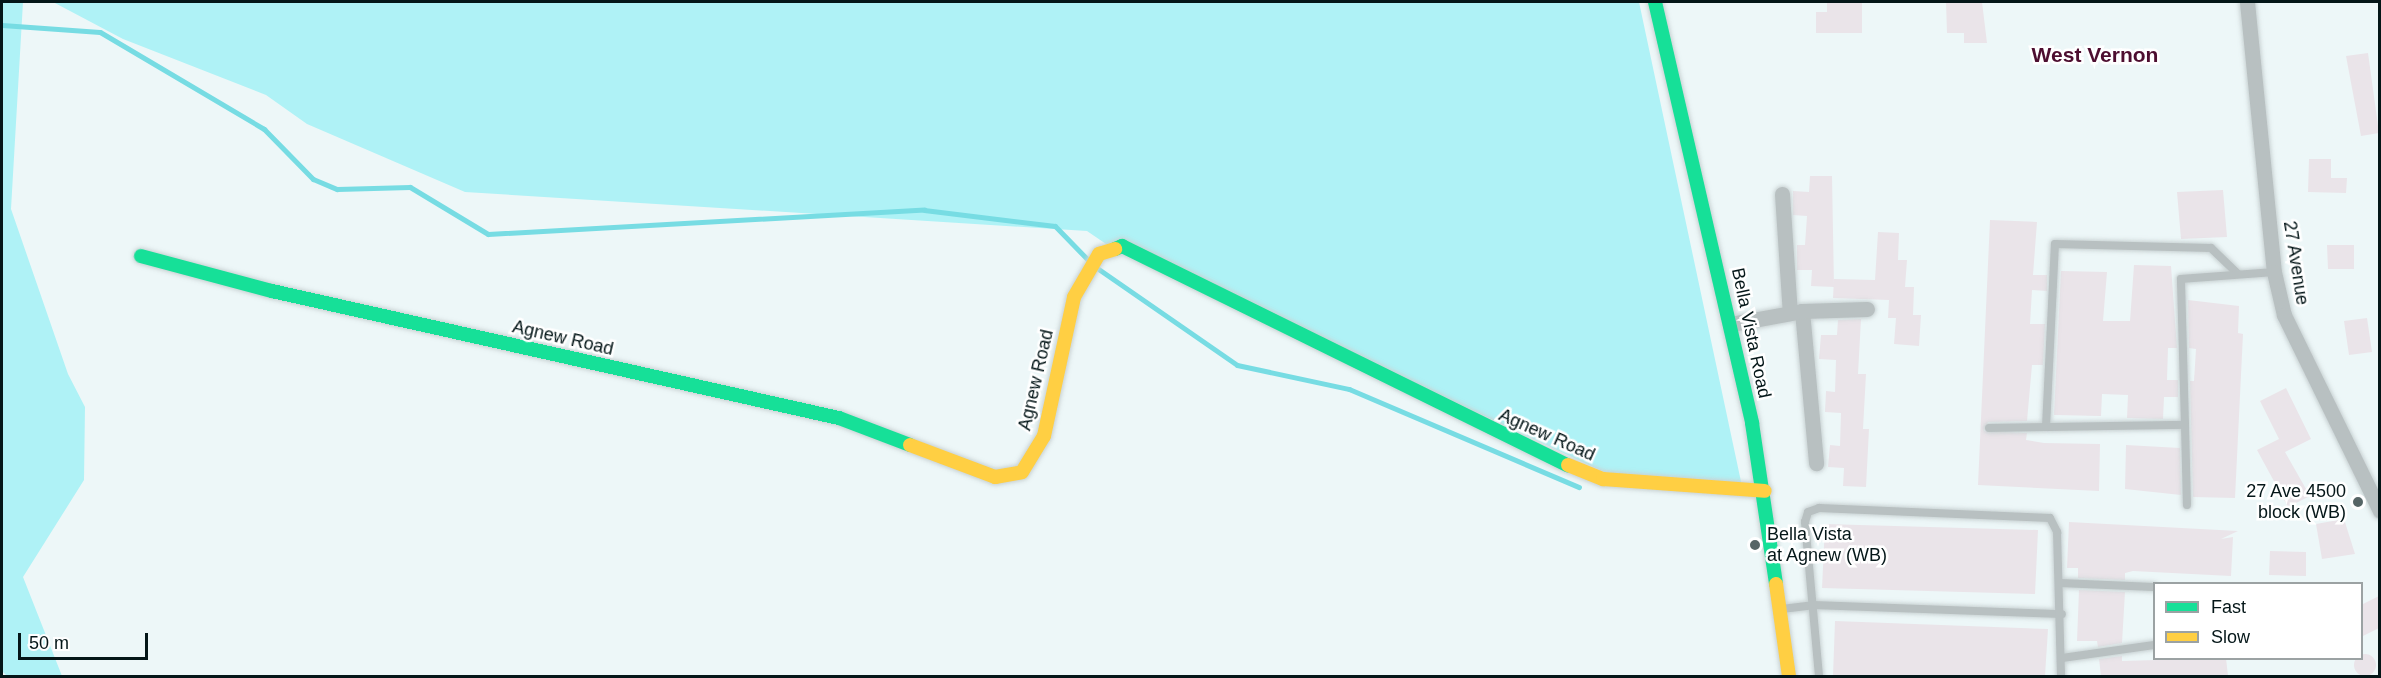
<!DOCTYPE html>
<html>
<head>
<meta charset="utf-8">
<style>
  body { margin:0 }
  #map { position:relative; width:2381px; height:678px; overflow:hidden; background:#edf7f8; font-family:Helvetica,sans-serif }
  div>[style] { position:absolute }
  .green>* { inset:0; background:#aff2f6 }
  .stream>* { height:5px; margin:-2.5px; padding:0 2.5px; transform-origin:2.5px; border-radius:2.5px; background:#77dce3 }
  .building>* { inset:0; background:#eae4e9 }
  .round { border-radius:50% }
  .roads { filter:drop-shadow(0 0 2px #c9d2d3) drop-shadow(0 0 2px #c9d2d3) }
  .lane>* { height:8px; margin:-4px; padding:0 4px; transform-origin:4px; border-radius:4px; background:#b8c0c1 }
  .street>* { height:15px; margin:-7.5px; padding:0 7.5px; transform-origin:7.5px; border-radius:7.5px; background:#b8c0c1 }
  .fast>* { height:14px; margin:-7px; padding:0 7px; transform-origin:7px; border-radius:7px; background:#16e098 }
  .slow>* { height:14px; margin:-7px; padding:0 7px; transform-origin:7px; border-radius:7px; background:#ffcf43 }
  .dots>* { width:16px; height:16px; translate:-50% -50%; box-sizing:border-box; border:3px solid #fff; border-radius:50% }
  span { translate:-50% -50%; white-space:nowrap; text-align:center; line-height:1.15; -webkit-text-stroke:5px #fff; paint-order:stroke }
  .street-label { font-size:18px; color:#041618 }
  .poi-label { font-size:18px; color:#041618 }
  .right { translate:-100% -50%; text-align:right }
  .left { translate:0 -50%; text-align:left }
  .quarter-label { font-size:21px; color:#4d0e30; font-weight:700 }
  .frame { position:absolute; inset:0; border:3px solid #041618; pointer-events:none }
  .legend { position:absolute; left:2153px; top:582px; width:210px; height:78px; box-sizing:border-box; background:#fff; border:2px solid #9ba2a3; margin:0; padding:8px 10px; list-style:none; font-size:18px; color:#041618 }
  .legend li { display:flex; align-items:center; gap:12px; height:30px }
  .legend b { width:30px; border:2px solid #9ba2a3 }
  .scale { position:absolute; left:18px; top:633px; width:130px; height:27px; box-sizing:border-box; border:3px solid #041618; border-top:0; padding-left:8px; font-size:18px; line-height:21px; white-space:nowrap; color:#041618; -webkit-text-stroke:4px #fff; paint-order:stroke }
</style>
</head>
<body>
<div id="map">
  <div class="green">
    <i style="clip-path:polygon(2px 2px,23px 2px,11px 209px,68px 374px,85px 407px,84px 480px,23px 577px,62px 676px,7px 676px,2px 671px)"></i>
    <i style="clip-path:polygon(53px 2px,1639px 2px,1743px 491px,1604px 472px,1120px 245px,1109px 246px,1087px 231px,465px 192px,307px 124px,266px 95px,123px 39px)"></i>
  </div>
  <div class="stream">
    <i style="left:2px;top:25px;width:98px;rotate:4.1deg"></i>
    <i style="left:100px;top:32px;width:191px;rotate:30.6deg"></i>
    <i style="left:264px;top:129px;width:70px;rotate:45.6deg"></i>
    <i style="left:313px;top:179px;width:26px;rotate:23deg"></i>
    <i style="left:337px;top:189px;width:73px;rotate:-1.6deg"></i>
    <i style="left:410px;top:187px;width:91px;rotate:31.1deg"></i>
    <i style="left:488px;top:234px;width:437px;rotate:-3.2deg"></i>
    <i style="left:924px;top:210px;width:132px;rotate:7deg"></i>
    <i style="left:1055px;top:226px;width:50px;rotate:45.8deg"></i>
    <i style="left:1097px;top:268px;width:170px;rotate:34.7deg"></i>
    <i style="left:1237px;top:365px;width:115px;rotate:12.1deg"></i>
    <i style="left:1349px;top:389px;width:250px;rotate:23.1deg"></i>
  </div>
  <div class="building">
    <i style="clip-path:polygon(1827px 2px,1862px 2px,1862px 33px,1816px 33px,1816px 12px,1827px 12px)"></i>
    <i style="clip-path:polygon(1946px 2px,1982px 2px,1987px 43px,1964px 43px,1964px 33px,1947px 33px)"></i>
    <i style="clip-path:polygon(2368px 53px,2379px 133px,2361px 136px,2346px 56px)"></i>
    <i style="clip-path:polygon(2309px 159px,2331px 159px,2331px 178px,2347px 178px,2346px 193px,2308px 192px)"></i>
    <i style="clip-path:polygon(1810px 176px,1832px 176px,1834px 287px,1811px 286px,1812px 270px,1797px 270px,1797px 245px,1805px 245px,1807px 216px,1793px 215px,1793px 191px,1809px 192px)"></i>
    <i style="clip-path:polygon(2223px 190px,2227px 237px,2181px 239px,2177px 192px)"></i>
    <i style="clip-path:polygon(1990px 220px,2037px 222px,2033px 275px,2047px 275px,2047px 291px,2032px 290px,2030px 324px,2045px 324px,2043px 365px,2032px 365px,2027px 421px,1988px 422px,1984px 431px,2027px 433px,2026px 440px,2044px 443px,2100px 444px,2099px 491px,1978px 485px)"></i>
    <i style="clip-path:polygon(1878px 232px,1899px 233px,1898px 260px,1907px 260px,1905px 287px,1914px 287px,1913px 315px,1921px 315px,1919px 346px,1894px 344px,1896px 318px,1888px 318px,1889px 300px,1833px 298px,1834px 279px,1875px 280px)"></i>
    <i style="clip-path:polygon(2327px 245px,2354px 245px,2354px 269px,2328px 269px)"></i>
    <i style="clip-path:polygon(2134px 265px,2171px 266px,2177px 348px,2168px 348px,2167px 380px,2178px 380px,2178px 397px,2164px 397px,2163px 419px,2127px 418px,2128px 395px,2102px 394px,2101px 416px,2054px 415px,2061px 271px,2107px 272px,2103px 321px,2130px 321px)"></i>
    <i style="clip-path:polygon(2188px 300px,2239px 306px,2238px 333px,2243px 334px,2235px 498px,2193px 497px,2190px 381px,2194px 381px,2196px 349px,2189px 348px)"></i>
    <i style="clip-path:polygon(2367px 318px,2372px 352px,2349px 355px,2344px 321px)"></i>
    <i style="clip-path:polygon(1861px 319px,1858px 374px,1866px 374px,1863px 429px,1869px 429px,1866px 487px,1843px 486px,1844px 468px,1828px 467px,1830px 445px,1840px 446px,1841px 413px,1825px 412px,1826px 391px,1835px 392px,1836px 360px,1819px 359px,1821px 335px,1837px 335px,1838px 320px)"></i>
    <i style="clip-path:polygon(2286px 388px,2311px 439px,2285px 452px,2310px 496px,2288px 507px,2257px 450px,2279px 439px,2260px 401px)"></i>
    <i style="clip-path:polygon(2126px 445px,2180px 448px,2181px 495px,2125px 489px)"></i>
    <i style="clip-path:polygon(2344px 519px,2355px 554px,2322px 559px,2316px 524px)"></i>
    <i style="clip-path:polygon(2069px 522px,2238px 531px,2221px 539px,2233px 537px,2231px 576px,2133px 571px,2125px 573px,2125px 580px,2078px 578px,2078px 568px,2067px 568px)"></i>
    <i style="clip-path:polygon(1825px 524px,2038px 530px,2035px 594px,1822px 588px)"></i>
    <i style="clip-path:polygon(2270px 551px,2306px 552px,2306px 576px,2269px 575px)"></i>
    <i style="clip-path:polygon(2079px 590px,2125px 592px,2122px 643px,2098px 647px,2097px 641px,2077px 641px)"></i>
    <i style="clip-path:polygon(2379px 596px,2379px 628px,2361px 637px,2361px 605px)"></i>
    <i style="clip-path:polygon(1835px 621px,2048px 629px,2045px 676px,1833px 676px)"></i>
    <i class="round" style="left:2354px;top:654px;width:22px;height:22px"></i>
    <i style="clip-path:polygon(2122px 656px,2122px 661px,2226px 658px,2228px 676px,2101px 676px,2099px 659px)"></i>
  </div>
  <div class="roads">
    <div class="lane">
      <i style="left:2185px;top:425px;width:80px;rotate:88.6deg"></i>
      <i style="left:2046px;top:427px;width:183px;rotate:-87.2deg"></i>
      <i style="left:2055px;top:244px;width:156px;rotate:1.5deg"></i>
      <i style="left:2211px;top:248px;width:37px;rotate:44deg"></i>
      <i style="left:1989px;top:428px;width:196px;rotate:-0.9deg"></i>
      <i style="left:2185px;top:425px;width:146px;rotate:-91.6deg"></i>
      <i style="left:2181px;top:279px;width:93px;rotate:-4.3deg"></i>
      <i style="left:2060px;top:583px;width:94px;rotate:2.4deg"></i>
      <i style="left:1782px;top:609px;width:31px;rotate:-7deg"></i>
      <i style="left:1813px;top:605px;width:249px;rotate:2.1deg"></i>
      <i style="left:2062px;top:658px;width:93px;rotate:-8deg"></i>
      <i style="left:1819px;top:676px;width:155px;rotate:-95.2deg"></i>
      <i style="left:1805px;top:522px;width:10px;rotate:-73deg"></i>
      <i style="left:1808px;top:512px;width:12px;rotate:-20deg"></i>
      <i style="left:1819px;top:508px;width:231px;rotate:2.5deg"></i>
      <i style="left:2050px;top:518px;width:16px;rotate:63deg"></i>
      <i style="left:2057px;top:532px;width:144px;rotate:88.4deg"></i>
    </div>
    <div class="street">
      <i style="left:2247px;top:2px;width:271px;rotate:84.3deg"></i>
      <i style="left:2274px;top:272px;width:44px;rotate:76.9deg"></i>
      <i style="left:2284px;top:315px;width:218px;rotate:63.9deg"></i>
      <i style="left:1782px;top:194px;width:119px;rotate:86.2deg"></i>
      <i style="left:1802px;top:311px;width:153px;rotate:84.7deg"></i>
      <i style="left:1731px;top:324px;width:72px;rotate:-10.4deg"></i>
      <i style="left:1802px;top:311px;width:65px;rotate:-1.8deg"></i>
    </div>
    <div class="fast">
      <i style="left:1655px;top:2px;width:432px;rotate:77deg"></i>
      <i style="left:1752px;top:423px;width:163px;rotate:81.5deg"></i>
      <i style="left:1115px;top:249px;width:8px;rotate:-23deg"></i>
      <i style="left:1122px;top:246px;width:497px;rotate:26.2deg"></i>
      <i style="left:141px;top:256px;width:136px;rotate:15deg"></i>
      <i style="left:272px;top:291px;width:581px;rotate:12.63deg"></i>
      <i style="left:839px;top:418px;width:76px;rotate:20.8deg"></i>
    </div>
    <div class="slow">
      <i style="left:910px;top:445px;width:91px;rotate:20.6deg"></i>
      <i style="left:995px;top:477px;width:27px;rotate:-10deg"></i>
      <i style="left:1022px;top:472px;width:42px;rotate:-58.6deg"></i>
      <i style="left:1044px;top:436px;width:142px;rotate:-77.8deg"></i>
      <i style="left:1074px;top:297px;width:50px;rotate:-59.8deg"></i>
      <i style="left:1099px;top:254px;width:17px;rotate:-17deg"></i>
      <i style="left:1568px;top:465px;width:38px;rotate:22deg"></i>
      <i style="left:1603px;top:479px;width:162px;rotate:4.2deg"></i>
      <i style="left:1776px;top:584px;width:93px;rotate:82deg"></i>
    </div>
  </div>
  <div class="dots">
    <i style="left:2358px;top:502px;background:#566566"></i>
    <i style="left:1755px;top:545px;background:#566566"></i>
  </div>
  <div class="street-label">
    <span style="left:2296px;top:263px;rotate:81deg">27 Avenue</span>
    <span style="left:1751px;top:333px;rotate:78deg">Bella Vista Road</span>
    <span style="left:563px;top:338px;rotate:13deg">Agnew Road</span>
    <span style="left:1036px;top:380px;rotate:-77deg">Agnew Road</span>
    <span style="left:1547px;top:435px;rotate:24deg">Agnew Road</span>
  </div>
  <div class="poi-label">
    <span class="right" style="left:2346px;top:502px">27 Ave 4500<br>block (WB)</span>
    <span class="left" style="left:1767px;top:545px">Bella Vista<br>at Agnew (WB)</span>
  </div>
  <div class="quarter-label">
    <span style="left:2095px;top:55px">West Vernon</span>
  </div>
  <div class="frame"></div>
  <ul class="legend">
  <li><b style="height:8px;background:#16e098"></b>Fast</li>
  <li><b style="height:8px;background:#ffcf43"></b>Slow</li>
  </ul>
  <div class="scale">50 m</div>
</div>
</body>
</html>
